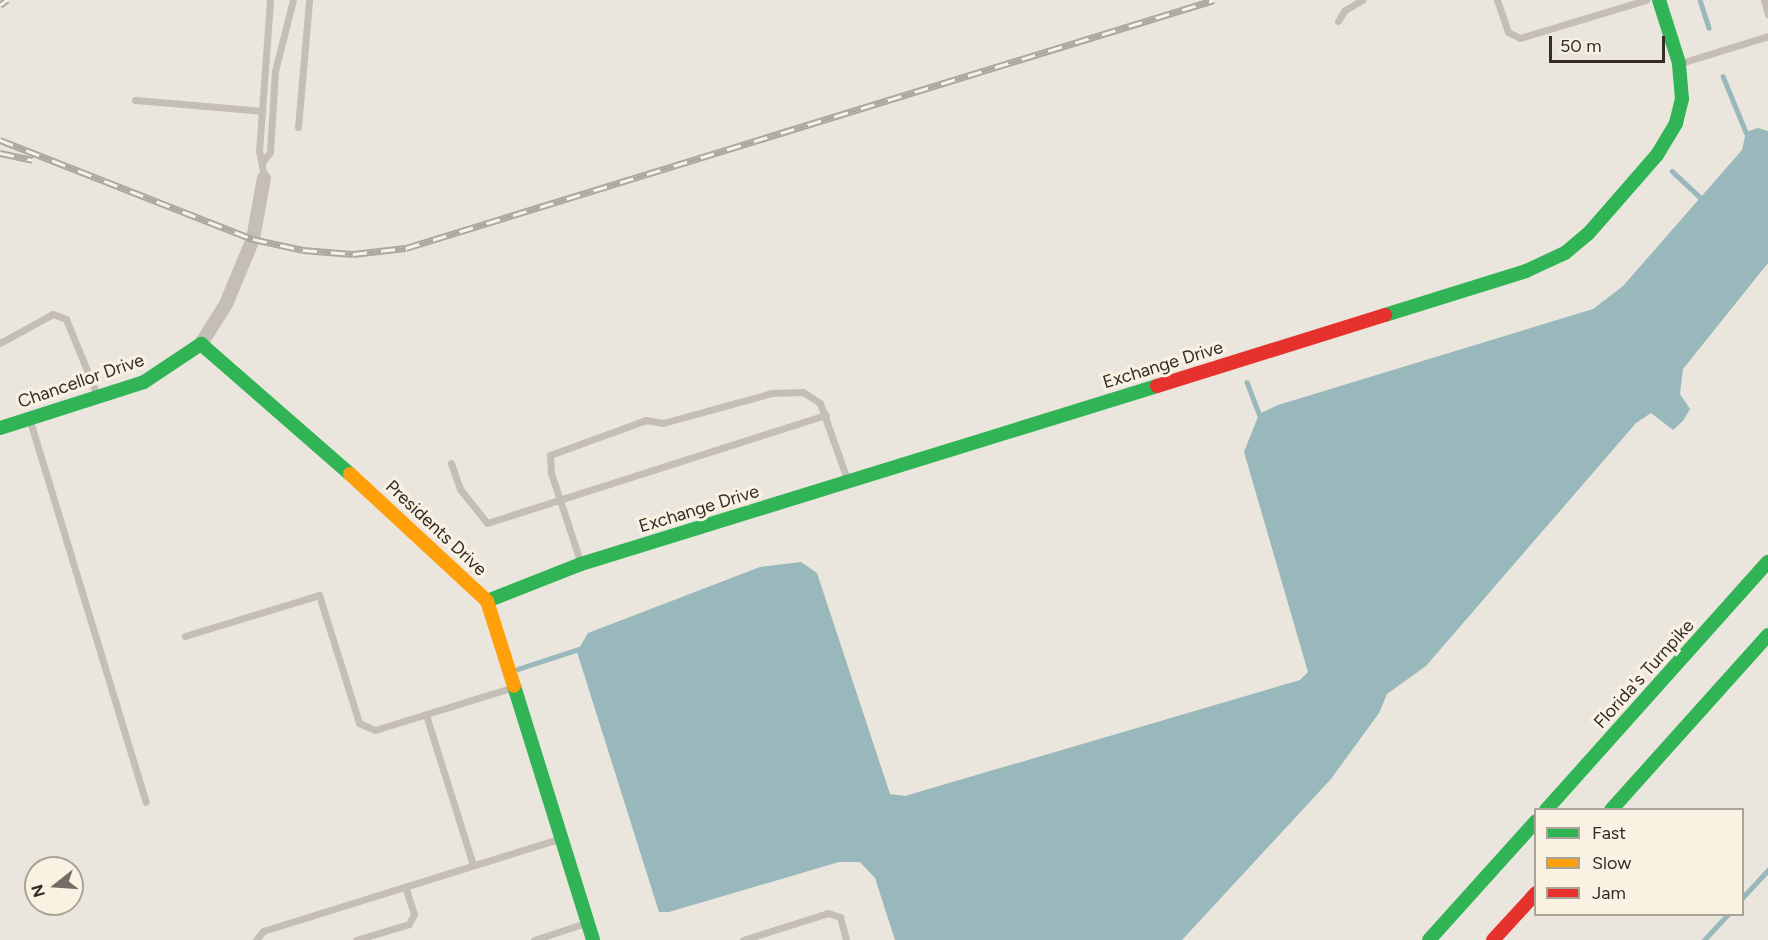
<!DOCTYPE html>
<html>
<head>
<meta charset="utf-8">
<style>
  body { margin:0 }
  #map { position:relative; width:1768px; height:940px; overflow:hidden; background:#ebe6dd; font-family:Figtree,sans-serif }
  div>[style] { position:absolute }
  .water>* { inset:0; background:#98b8bc }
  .stream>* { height:4.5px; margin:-2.25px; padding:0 2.25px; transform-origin:2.25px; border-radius:2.25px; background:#98b8bc }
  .lane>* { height:7px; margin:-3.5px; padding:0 3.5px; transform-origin:3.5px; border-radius:3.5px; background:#c4beb6 }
  .street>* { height:14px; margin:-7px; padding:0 7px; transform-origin:7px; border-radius:7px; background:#c4beb6 }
  .fast>* { height:14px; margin:-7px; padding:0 7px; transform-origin:7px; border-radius:7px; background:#30b455 }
  .slow>* { height:14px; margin:-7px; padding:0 7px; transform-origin:7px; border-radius:7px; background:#ff9f0a }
  .jam>* { height:14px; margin:-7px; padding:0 7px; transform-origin:7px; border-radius:7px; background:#e5322d }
  .rail>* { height:7px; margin-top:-3.5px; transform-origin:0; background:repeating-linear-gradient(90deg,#f9f2e3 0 14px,#aba7a1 0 28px); box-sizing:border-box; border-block:2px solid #aba7a1 }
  span { translate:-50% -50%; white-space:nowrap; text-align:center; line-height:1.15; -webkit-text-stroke:6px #f9f2e3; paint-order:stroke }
  .street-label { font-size:18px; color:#342c25 }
  .legend { position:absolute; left:1534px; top:808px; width:210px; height:108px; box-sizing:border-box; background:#f9f2e3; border:2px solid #aaa397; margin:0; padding:8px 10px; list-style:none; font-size:18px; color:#342c25 }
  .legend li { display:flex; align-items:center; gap:12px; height:30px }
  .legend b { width:30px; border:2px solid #aaa397 }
  .north { position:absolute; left:24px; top:856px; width:60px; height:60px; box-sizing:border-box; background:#f9f2e3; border:2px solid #aaa397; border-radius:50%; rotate:253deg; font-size:16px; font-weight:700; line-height:24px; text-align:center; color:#342c25 }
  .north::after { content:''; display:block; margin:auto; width:21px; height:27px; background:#746d65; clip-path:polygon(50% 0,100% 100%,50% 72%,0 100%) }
  .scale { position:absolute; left:1549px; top:36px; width:116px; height:27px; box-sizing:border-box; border:3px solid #342c25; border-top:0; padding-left:8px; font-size:18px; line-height:21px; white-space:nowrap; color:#342c25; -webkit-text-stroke:4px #f9f2e3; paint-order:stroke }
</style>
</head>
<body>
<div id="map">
  <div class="water">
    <i style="clip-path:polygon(1758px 128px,1768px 131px,1768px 263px,1683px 369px,1680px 394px,1690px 409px,1683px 421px,1673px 430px,1651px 413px,1636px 423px,1426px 666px,1387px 694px,1379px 713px,1331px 779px,1182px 940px,895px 940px,875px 878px,860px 862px,839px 862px,669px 912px,659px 912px,577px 652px,588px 633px,760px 567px,801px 562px,817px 573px,890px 794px,905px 796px,1300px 680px,1308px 672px,1244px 452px,1259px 414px,1278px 405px,1593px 309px,1623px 286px,1742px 150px,1746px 132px)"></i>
  </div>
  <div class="stream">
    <i style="left:1700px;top:0;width:29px;rotate:72deg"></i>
    <i style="left:1723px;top:76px;width:61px;rotate:67.7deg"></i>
    <i style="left:1672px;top:171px;width:40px;rotate:43deg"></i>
    <i style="left:1247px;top:382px;width:34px;rotate:69deg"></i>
    <i style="left:518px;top:669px;width:64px;rotate:-18.2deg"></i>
    <i style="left:1742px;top:898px;width:38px;rotate:-47deg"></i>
    <i style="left:1704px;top:940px;width:35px;rotate:-47deg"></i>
  </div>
  <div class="lane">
    <i style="left:1497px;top:0;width:34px;rotate:71deg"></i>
    <i style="left:1508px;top:32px;width:13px;rotate:27deg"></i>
    <i style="left:1520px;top:38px;width:132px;rotate:-16.8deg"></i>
    <i style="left:1764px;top:0;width:15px;rotate:74deg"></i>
    <i style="left:1338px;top:21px;width:13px;rotate:-58deg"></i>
    <i style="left:1345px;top:10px;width:20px;rotate:-30deg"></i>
    <i style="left:1681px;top:63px;width:91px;rotate:-17.2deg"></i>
    <i style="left:135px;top:100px;width:128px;rotate:4.9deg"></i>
    <i style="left:298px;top:127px;width:127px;rotate:-85deg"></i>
    <i style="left:263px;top:161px;width:11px;rotate:-52deg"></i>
    <i style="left:270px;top:152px;width:81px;rotate:-86.5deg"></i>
    <i style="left:275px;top:71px;width:73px;rotate:-75.8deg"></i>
    <i style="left:264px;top:178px;width:27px;rotate:-100deg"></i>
    <i style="left:259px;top:151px;width:151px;rotate:-85.8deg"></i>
    <i style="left:0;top:343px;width:60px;rotate:-28.7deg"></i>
    <i style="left:53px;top:314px;width:14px;rotate:21deg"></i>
    <i style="left:66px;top:319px;width:82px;rotate:67.8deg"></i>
    <i style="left:30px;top:421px;width:398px;rotate:73.1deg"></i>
    <i style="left:451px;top:463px;width:28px;rotate:71deg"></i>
    <i style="left:460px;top:489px;width:43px;rotate:51.5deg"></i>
    <i style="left:487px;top:523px;width:356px;rotate:-17.7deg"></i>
    <i style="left:581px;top:564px;width:96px;rotate:-108.2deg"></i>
    <i style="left:551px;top:473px;width:18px;rotate:-93deg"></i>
    <i style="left:550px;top:455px;width:102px;rotate:-20deg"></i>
    <i style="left:646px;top:420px;width:17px;rotate:10deg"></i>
    <i style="left:663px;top:423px;width:113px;rotate:-15.4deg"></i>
    <i style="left:772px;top:393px;width:31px;rotate:-2deg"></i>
    <i style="left:803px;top:392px;width:20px;rotate:33deg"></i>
    <i style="left:820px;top:403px;width:81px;rotate:70.4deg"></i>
    <i style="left:185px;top:636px;width:140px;rotate:-17deg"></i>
    <i style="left:319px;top:595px;width:134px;rotate:72.6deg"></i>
    <i style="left:359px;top:723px;width:17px;rotate:24deg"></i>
    <i style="left:375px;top:730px;width:142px;rotate:-17.2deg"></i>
    <i style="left:426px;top:715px;width:157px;rotate:72.6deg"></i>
    <i style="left:256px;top:940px;width:11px;rotate:-52deg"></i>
    <i style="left:263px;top:931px;width:310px;rotate:-17.3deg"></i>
    <i style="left:356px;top:940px;width:55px;rotate:-16.8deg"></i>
    <i style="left:409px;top:924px;width:11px;rotate:-63deg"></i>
    <i style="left:414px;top:914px;width:29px;rotate:-108deg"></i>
    <i style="left:534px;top:940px;width:54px;rotate:-18.4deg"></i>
    <i style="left:743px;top:940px;width:89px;rotate:-17.6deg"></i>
    <i style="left:828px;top:913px;width:13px;rotate:18deg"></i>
    <i style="left:840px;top:917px;width:24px;rotate:75deg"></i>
  </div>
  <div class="street">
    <i style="left:201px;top:344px;width:47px;rotate:-58deg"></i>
    <i style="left:226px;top:304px;width:70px;rotate:-67.4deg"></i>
    <i style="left:253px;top:239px;width:62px;rotate:-79.8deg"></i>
  </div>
  <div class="fast">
    <i style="left:1385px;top:315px;width:148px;rotate:-17.3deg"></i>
    <i style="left:1526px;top:271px;width:43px;rotate:-24.8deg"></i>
    <i style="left:1565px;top:253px;width:30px;rotate:-40deg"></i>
    <i style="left:1588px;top:234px;width:105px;rotate:-48.9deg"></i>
    <i style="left:1657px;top:155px;width:37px;rotate:-59deg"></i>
    <i style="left:1676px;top:123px;width:25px;rotate:-76deg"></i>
    <i style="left:1682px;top:99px;width:36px;rotate:-95deg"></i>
    <i style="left:1679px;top:63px;width:66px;rotate:-107.6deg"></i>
    <i style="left:0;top:428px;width:151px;rotate:-17.7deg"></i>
    <i style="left:144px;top:382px;width:69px;rotate:-33.7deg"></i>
    <i style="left:201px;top:344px;width:198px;rotate:41.1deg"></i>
    <i style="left:487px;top:601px;width:101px;rotate:-21.5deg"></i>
    <i style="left:581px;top:564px;width:603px;rotate:-17.17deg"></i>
    <i style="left:514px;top:686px;width:266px;rotate:72.7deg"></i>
    <i style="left:1546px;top:810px;width:333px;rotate:-48.2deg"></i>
    <i style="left:1611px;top:810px;width:235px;rotate:-48.1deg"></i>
    <i style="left:1429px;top:940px;width:160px;rotate:-48deg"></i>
  </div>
  <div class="slow">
    <i style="left:350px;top:474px;width:187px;rotate:42.8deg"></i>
    <i style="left:487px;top:601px;width:89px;rotate:72.4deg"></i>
  </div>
  <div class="jam">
    <i style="left:1157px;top:386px;width:239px;rotate:-17.3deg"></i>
    <i style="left:1493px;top:940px;width:64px;rotate:-47.5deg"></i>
  </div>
  <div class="rail">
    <i style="left:0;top:5px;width:9px;rotate:-36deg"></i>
    <i style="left:0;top:140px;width:272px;rotate:21.4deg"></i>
    <i style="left:253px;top:239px;width:51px;rotate:12.4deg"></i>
    <i style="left:303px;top:250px;width:50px;rotate:4.6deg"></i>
    <i style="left:353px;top:254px;width:53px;rotate:-6.5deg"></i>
    <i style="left:406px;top:248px;width:845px;rotate:-17.06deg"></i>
    <i style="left:0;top:153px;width:33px;rotate:12deg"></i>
  </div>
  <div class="street-label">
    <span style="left:1163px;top:365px;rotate:-17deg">Exchange Drive</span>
    <span style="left:81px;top:381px;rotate:-19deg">Chancellor Drive</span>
    <span style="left:699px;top:509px;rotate:-17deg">Exchange Drive</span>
    <span style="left:436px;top:528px;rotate:43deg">Presidents Drive</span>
    <span style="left:1644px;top:674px;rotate:-48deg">Florida's Turnpike</span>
  </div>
  <ul class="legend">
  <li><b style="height:8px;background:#30b455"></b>Fast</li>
  <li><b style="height:8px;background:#ff9f0a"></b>Slow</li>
  <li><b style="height:8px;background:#e5322d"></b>Jam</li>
  </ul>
  <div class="north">N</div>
  <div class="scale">50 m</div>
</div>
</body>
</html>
